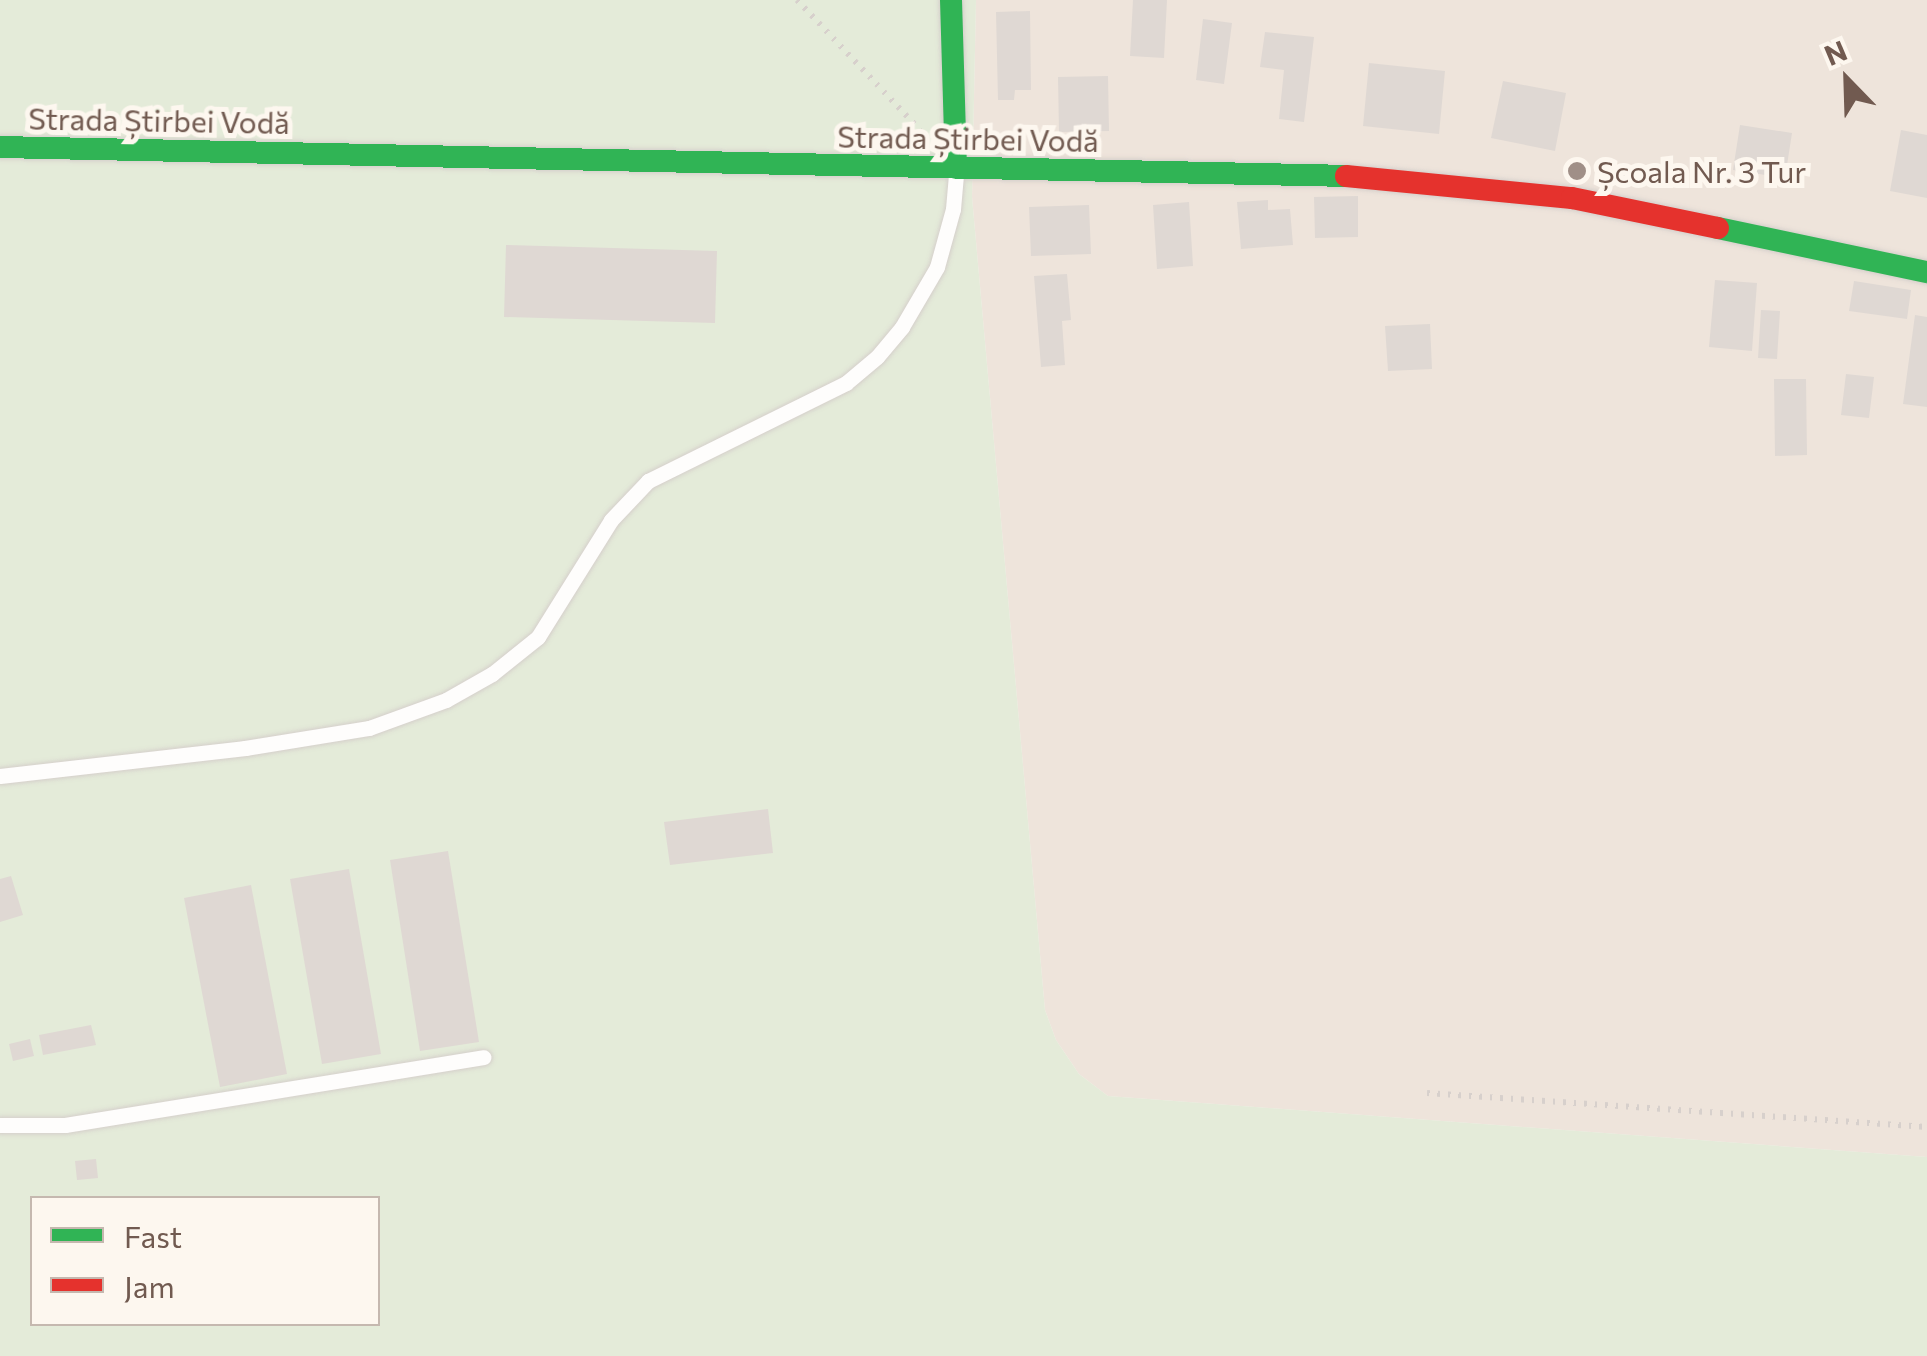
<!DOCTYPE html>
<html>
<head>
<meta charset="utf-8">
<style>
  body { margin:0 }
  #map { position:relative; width:1927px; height:1356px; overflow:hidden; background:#f6f2ed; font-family:Commissioner,sans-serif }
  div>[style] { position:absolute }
  .residential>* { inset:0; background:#eee4db }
  .green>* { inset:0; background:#e4ebd9 }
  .building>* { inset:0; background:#dfd8d3 }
  .path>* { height:6px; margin-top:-3px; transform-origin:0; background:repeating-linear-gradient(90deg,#d7d0cc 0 2.5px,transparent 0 10.5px) }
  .roads { filter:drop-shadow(0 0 2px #d5cfcb) drop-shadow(0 0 2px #d5cfcb) }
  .lane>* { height:15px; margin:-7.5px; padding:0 7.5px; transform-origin:7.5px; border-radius:7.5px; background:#fefdfc }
  .fast>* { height:22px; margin:-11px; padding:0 11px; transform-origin:11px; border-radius:11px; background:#30b455 }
  .jam>* { height:22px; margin:-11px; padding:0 11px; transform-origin:11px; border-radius:11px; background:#e5322d }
  .dots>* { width:28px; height:28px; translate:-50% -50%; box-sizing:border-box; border:5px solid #fdf7ef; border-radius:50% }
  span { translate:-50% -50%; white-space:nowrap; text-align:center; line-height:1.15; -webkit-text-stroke:10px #fdf7ef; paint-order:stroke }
  .street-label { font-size:30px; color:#715a50 }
  .poi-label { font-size:30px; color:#715a50 }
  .left { translate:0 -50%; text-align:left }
  .legend { position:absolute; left:30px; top:1196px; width:350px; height:130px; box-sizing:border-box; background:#fdf7ef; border:2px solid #c5b8af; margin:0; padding:12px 18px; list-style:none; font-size:30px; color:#715a50 }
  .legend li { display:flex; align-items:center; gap:20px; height:50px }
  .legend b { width:50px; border:2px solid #c5b8af }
  .north { position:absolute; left:1797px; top:30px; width:100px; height:100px; -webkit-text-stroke:8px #fdf7ef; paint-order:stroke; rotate:337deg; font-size:28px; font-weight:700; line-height:40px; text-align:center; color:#715a50 }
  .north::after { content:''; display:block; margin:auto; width:35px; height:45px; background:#715a50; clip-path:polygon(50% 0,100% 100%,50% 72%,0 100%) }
</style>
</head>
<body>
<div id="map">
  <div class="residential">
    <i style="clip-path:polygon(976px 0,1927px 0,1927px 1157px,1108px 1096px,1079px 1074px,1056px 1040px,1045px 1010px,972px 197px)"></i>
  </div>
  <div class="green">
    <i style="clip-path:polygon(evenodd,0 0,976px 0,972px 197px,1045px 1010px,1056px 1040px,1079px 1074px,1108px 1096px,1927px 1157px,1927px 1356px,0 1356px,0 0,32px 1198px,378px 1198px,378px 1324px,32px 1324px,32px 1198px)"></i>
  </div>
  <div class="building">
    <i style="clip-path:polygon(1133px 0,1167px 0,1164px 58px,1130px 56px)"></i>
    <i style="clip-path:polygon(1030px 11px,1031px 90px,1015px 90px,1014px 100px,998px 100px,996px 12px)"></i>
    <i style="clip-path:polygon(1203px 19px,1232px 23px,1224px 84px,1196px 80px)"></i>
    <i style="clip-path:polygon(1265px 32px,1314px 37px,1304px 122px,1279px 119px,1284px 70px,1260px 67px)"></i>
    <i style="clip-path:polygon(1369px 63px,1445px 71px,1439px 134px,1363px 126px)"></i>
    <i style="clip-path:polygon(1108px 76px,1109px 131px,1059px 132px,1058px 77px)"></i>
    <i style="clip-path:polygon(1503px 81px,1566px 93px,1555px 151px,1491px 138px)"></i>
    <i style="clip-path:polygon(1740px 125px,1792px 133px,1785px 178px,1733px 170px)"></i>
    <i style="clip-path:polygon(1901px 130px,1927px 135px,1927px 198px,1890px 191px)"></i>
    <i style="clip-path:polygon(1358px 196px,1358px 237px,1315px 238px,1314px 197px)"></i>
    <i style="clip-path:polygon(1268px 200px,1268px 210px,1290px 209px,1293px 245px,1241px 249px,1237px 202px)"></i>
    <i style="clip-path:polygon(1189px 202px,1193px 266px,1157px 269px,1153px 205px)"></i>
    <i style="clip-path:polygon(1089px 205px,1091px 254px,1031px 256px,1029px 207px)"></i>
    <i style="clip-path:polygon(506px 245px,717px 251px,715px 323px,504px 317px)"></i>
    <i style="clip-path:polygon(1067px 274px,1071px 320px,1062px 321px,1065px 365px,1041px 367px,1034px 276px)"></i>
    <i style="clip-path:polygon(1715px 280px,1757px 283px,1752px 351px,1709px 347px)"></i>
    <i style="clip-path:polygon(1854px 281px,1911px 290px,1907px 319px,1849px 311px)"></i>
    <i style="clip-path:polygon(1761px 310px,1780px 311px,1777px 359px,1758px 358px)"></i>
    <i style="clip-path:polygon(1915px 315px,1927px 317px,1927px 407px,1903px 404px)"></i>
    <i style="clip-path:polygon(1430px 324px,1432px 369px,1388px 371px,1385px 326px)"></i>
    <i style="clip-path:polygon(1846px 374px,1874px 377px,1869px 418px,1841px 415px)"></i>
    <i style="clip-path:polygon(1774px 379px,1806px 379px,1807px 455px,1775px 456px)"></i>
    <i style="clip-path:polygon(768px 809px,773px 853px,670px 865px,664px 822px)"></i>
    <i style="clip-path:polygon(448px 851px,479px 1042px,420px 1051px,390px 860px)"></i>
    <i style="clip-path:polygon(349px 869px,381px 1054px,322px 1064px,290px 879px)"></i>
    <i style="clip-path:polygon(11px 876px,23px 915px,0 922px,0 879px)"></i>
    <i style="clip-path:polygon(251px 885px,287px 1074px,220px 1087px,184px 898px)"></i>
    <i style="clip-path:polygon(91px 1025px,96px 1045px,43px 1055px,39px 1035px)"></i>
    <i style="clip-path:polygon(30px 1039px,34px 1056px,13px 1061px,9px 1044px)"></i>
    <i style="clip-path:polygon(96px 1159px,98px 1178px,77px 1180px,75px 1161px)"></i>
  </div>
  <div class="path">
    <i style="left:797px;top:0;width:179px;rotate:46.6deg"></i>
    <i style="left:1427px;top:1093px;width:501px;rotate:3.89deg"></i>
  </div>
  <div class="roads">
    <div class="lane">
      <i style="left:0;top:776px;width:247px;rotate:-6.5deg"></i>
      <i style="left:245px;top:748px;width:126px;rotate:-9.2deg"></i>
      <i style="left:369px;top:728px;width:82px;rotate:-20deg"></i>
      <i style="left:446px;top:700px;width:53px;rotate:-29.5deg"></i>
      <i style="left:492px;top:674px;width:59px;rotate:-38.8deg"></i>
      <i style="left:538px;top:637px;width:138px;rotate:-58deg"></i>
      <i style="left:611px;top:520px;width:54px;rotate:-46.5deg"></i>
      <i style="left:648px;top:481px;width:221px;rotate:-26.3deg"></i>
      <i style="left:846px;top:383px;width:40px;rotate:-40deg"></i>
      <i style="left:877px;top:357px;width:39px;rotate:-50deg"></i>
      <i style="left:902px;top:327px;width:69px;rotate:-59.7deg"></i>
      <i style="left:937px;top:267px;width:60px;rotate:-74.6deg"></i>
      <i style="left:953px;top:209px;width:37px;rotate:-85deg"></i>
      <i style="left:0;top:1125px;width:65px"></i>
      <i style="left:65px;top:1125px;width:424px;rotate:-9.2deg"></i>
    </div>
    <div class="fast">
      <i style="left:951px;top:0;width:168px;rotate:88.3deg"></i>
      <i style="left:0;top:147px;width:1346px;rotate:1.23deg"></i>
      <i style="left:1718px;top:228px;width:214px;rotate:11.9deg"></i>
    </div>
    <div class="jam">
      <i style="left:1346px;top:176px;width:227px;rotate:5.6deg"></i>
      <i style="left:1572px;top:198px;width:149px;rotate:11.6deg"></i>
    </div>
  </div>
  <div class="dots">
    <i style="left:1577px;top:171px;background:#a08f87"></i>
  </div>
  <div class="street-label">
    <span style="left:159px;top:120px;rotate:1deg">Strada Știrbei Vodă</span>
    <span style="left:968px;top:138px;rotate:1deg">Strada Știrbei Vodă</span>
  </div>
  <div class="poi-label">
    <span class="left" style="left:1597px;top:171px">Școala Nr. 3 Tur</span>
  </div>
  <ul class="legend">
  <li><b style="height:12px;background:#30b455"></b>Fast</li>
  <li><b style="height:12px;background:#e5322d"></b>Jam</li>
  </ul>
  <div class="north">N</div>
</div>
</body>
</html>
